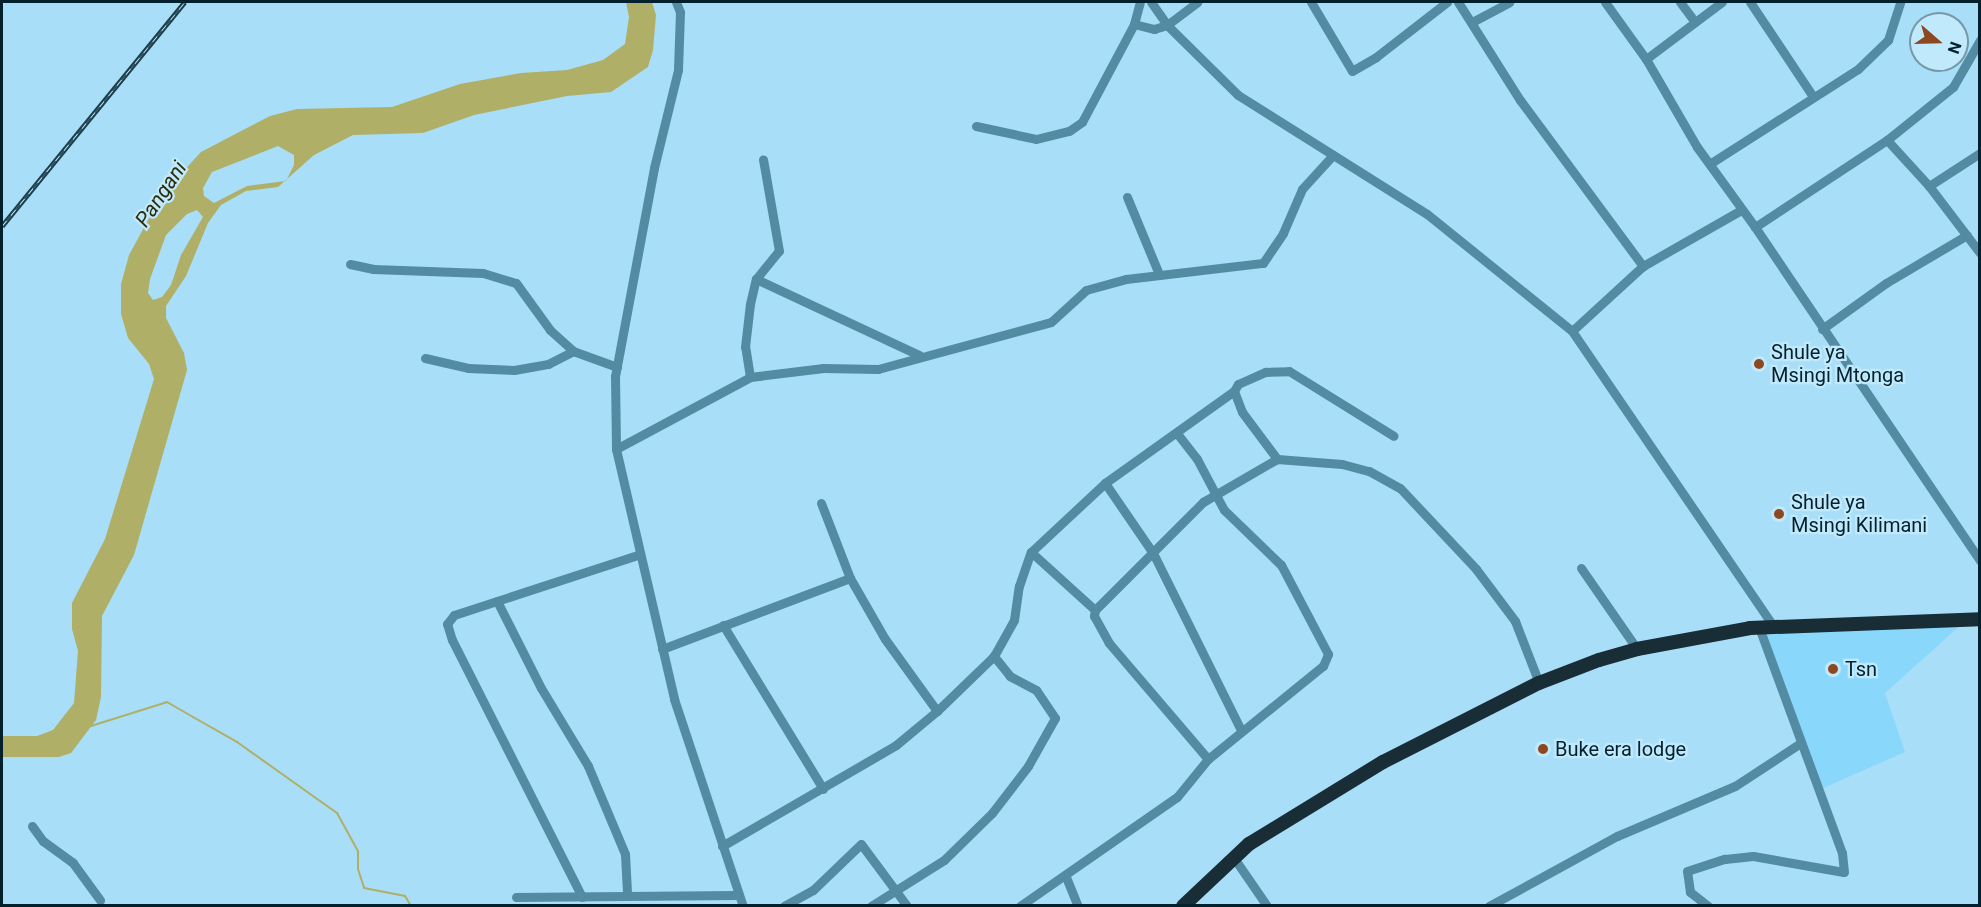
<!DOCTYPE html>
<html>
<head>
<meta charset="utf-8">
<style>
  body { margin:0 }
  #map { position:relative; width:1981px; height:907px; overflow:hidden; background:#a8def7; font-family:Roboto,sans-serif }
  div>[style] { position:absolute }
  .built>* { inset:0; background:#89d8fc }
  .water>* { inset:0; background:#b0af67 }
  .stream>* { height:2px; margin:-1px; padding:0 1px; transform-origin:1px; border-radius:1px; background:#b0af67 }
  .minor>* { height:9px; margin:-4.5px; padding:0 4.5px; transform-origin:4.5px; border-radius:4.5px; background:#538ba3 }
  .highway>* { height:14px; margin:-7px; padding:0 7px; transform-origin:7px; border-radius:7px; background:#192d36 }
  .rail>* { height:4.5px; margin-top:-2.25px; transform-origin:0; background:repeating-linear-gradient(90deg,#c1e9fc 0 7px,#1c3e4c 0 14px); box-sizing:border-box; border-block:2px solid #1c3e4c }
  .dots>* { width:16px; height:16px; translate:-50% -50%; box-sizing:border-box; border:3px solid #c1e9fc; border-radius:50% }
  span { translate:-50% -50%; white-space:nowrap; text-align:center; line-height:1.15; -webkit-text-stroke:4.5px #c1e9fc; paint-order:stroke }
  .poi-label { font-size:20px; color:#03212d }
  .left { translate:0 -50%; text-align:left }
  .water-label { font-size:21px; color:#2c2c0b; font-style:italic }
  .frame { position:absolute; inset:0; border:3px solid #03212d; pointer-events:none }
  .north { position:absolute; left:1909px; top:12px; width:60px; height:60px; box-sizing:border-box; background:#c1e9fc; border:2px solid #7599a9; border-radius:50%; rotate:110deg; font-size:16px; font-weight:700; line-height:24px; text-align:center; color:#03212d }
  .north::after { content:''; display:block; margin:auto; width:21px; height:27px; background:#8e4820; clip-path:polygon(50% 0,100% 100%,50% 72%,0 100%) }
</style>
</head>
<body>
<div id="map">
  <div class="built">
    <i style="clip-path:polygon(1962px 624px,1885px 693px,1905px 752px,1821px 789px,1764px 632px)"></i>
  </div>
  <div class="water">
    <i style="clip-path:polygon(evenodd,626px 2px,652px 2px,656px 15px,653px 50px,648px 67px,611px 92px,567px 96px,474px 115px,423px 133px,353px 135px,314px 155px,278px 187px,246px 191px,221px 205px,208px 223px,186px 276px,166px 306px,166px 318px,184px 353px,187px 370px,134px 555px,102px 616px,101px 697px,96px 720px,71px 753px,59px 757px,2px 757px,2px 736px,37px 736px,53px 730px,74px 703px,78px 651px,72px 629px,72px 603px,105px 539px,154px 379px,149px 364px,128px 338px,121px 314px,121px 284px,129px 255px,153px 211px,189px 165px,201px 152px,270px 116px,297px 109px,392px 107px,460px 84px,521px 73px,567px 70px,603px 60px,625px 44px,629px 17px,626px 2px,278px 146px,294px 155px,294px 165px,286px 181px,247px 186px,214px 203px,204px 196px,203px 188px,212px 172px,278px 146px,626px 2px,197px 210px,203px 217px,181px 255px,171px 285px,162px 297px,153px 300px,148px 293px,150px 279px,166px 235px,187px 214px,197px 210px)"></i>
  </div>
  <div class="stream">
    <i style="left:91px;top:726px;width:80px;rotate:-17.5deg"></i>
    <i style="left:167px;top:702px;width:30px;rotate:30deg"></i>
    <i style="left:193px;top:717px;width:51px;rotate:29.6deg"></i>
    <i style="left:237px;top:742px;width:123px;rotate:35.4deg"></i>
    <i style="left:337px;top:813px;width:43px;rotate:61.1deg"></i>
    <i style="left:358px;top:851px;width:18px;rotate:90deg"></i>
    <i style="left:358px;top:869px;width:20px;rotate:72deg"></i>
    <i style="left:364px;top:888px;width:42px;rotate:11deg"></i>
    <i style="left:405px;top:896px;width:12px;rotate:59deg"></i>
  </div>
  <div class="minor">
    <i style="left:676px;top:2px;width:11px;rotate:68deg"></i>
    <i style="left:680px;top:12px;width:58px;rotate:92deg"></i>
    <i style="left:678px;top:70px;width:101px;rotate:103.8deg"></i>
    <i style="left:654px;top:168px;width:212px;rotate:100.6deg"></i>
    <i style="left:615px;top:376px;width:73px;rotate:89.2deg"></i>
    <i style="left:616px;top:449px;width:257px;rotate:76.9deg"></i>
    <i style="left:674px;top:699px;width:218px;rotate:71.6deg"></i>
    <i style="left:1151px;top:2px;width:28px;rotate:55deg"></i>
    <i style="left:1167px;top:25px;width:100px;rotate:44.6deg"></i>
    <i style="left:1238px;top:95px;width:223px;rotate:32.2deg"></i>
    <i style="left:1427px;top:214px;width:186px;rotate:38.9deg"></i>
    <i style="left:1572px;top:331px;width:358px;rotate:55.7deg"></i>
    <i style="left:1311px;top:2px;width:80px;rotate:59.3deg"></i>
    <i style="left:1352px;top:71px;width:28px;rotate:-30deg"></i>
    <i style="left:1376px;top:57px;width:90px;rotate:-37.8deg"></i>
    <i style="left:1458px;top:2px;width:116px;rotate:57.7deg"></i>
    <i style="left:1520px;top:100px;width:207px;rotate:53.5deg"></i>
    <i style="left:1605px;top:2px;width:70px;rotate:54.3deg"></i>
    <i style="left:1646px;top:59px;width:102px;rotate:59.9deg"></i>
    <i style="left:1697px;top:147px;width:99px;rotate:54.1deg"></i>
    <i style="left:1755px;top:227px;width:403px;rotate:56deg"></i>
    <i style="left:1680px;top:2px;width:25px;rotate:53deg"></i>
    <i style="left:1750px;top:2px;width:112px;rotate:56.3deg"></i>
    <i style="left:1474px;top:21px;width:40px;rotate:-28deg"></i>
    <i style="left:1134px;top:24px;width:21px;rotate:14deg"></i>
    <i style="left:1154px;top:29px;width:14px;rotate:-17deg"></i>
    <i style="left:1167px;top:25px;width:38px;rotate:-37deg"></i>
    <i style="left:1646px;top:59px;width:95px;rotate:-36.9deg"></i>
    <i style="left:976px;top:126px;width:61px;rotate:12.2deg"></i>
    <i style="left:1036px;top:139px;width:34px;rotate:-14deg"></i>
    <i style="left:1069px;top:131px;width:16px;rotate:-35deg"></i>
    <i style="left:1082px;top:122px;width:111px;rotate:-62deg"></i>
    <i style="left:1134px;top:24px;width:23px;rotate:-75deg"></i>
    <i style="left:1887px;top:140px;width:62px;rotate:47.6deg"></i>
    <i style="left:1929px;top:186px;width:84px;rotate:52.7deg"></i>
    <i style="left:1711px;top:163px;width:174px;rotate:-32.6deg"></i>
    <i style="left:1858px;top:69px;width:42px;rotate:-44deg"></i>
    <i style="left:1888px;top:40px;width:40px;rotate:-72deg"></i>
    <i style="left:1929px;top:186px;width:61px;rotate:-32.9deg"></i>
    <i style="left:1127px;top:197px;width:81px;rotate:67.5deg"></i>
    <i style="left:1755px;top:227px;width:158px;rotate:-33.4deg"></i>
    <i style="left:1887px;top:140px;width:85px;rotate:-38.8deg"></i>
    <i style="left:1953px;top:87px;width:54px;rotate:-60.1deg"></i>
    <i style="left:350px;top:264px;width:24px;rotate:12deg"></i>
    <i style="left:373px;top:269px;width:110px;rotate:2.1deg"></i>
    <i style="left:483px;top:273px;width:34px;rotate:17deg"></i>
    <i style="left:516px;top:283px;width:58px;rotate:54.1deg"></i>
    <i style="left:550px;top:330px;width:31px;rotate:42deg"></i>
    <i style="left:573px;top:351px;width:47px;rotate:20deg"></i>
    <i style="left:756px;top:279px;width:180px;rotate:25deg"></i>
    <i style="left:1822px;top:329px;width:79px;rotate:-35.7deg"></i>
    <i style="left:1886px;top:283px;width:94px;rotate:-30.7deg"></i>
    <i style="left:1572px;top:331px;width:96px;rotate:-42.5deg"></i>
    <i style="left:1643px;top:266px;width:113px;rotate:-29.7deg"></i>
    <i style="left:425px;top:358px;width:44px;rotate:13.1deg"></i>
    <i style="left:468px;top:368px;width:46px;rotate:2.5deg"></i>
    <i style="left:514px;top:370px;width:35px;rotate:-10deg"></i>
    <i style="left:548px;top:364px;width:28px;rotate:-27deg"></i>
    <i style="left:750px;top:377px;width:30px;rotate:-99deg"></i>
    <i style="left:745px;top:347px;width:43px;rotate:-83.4deg"></i>
    <i style="left:750px;top:304px;width:26px;rotate:-77deg"></i>
    <i style="left:756px;top:279px;width:36px;rotate:-51deg"></i>
    <i style="left:779px;top:251px;width:93px;rotate:-99.9deg"></i>
    <i style="left:1234px;top:391px;width:22px;rotate:69deg"></i>
    <i style="left:1242px;top:412px;width:59px;rotate:53.3deg"></i>
    <i style="left:616px;top:449px;width:152px;rotate:-28.2deg"></i>
    <i style="left:750px;top:377px;width:74px;rotate:-7deg"></i>
    <i style="left:823px;top:368px;width:55px;rotate:1deg"></i>
    <i style="left:878px;top:369px;width:179px;rotate:-15.2deg"></i>
    <i style="left:1051px;top:322px;width:47px;rotate:-42.4deg"></i>
    <i style="left:1086px;top:290px;width:41px;rotate:-15.4deg"></i>
    <i style="left:1126px;top:279px;width:138px;rotate:-6.7deg"></i>
    <i style="left:1263px;top:263px;width:36px;rotate:-56deg"></i>
    <i style="left:1283px;top:233px;width:48px;rotate:-66.6deg"></i>
    <i style="left:1302px;top:189px;width:46px;rotate:-47.6deg"></i>
    <i style="left:1105px;top:483px;width:85px;rotate:55.6deg"></i>
    <i style="left:1153px;top:553px;width:198px;rotate:63.6deg"></i>
    <i style="left:821px;top:503px;width:80px;rotate:68.9deg"></i>
    <i style="left:850px;top:578px;width:70px;rotate:60.2deg"></i>
    <i style="left:885px;top:639px;width:89px;rotate:54.2deg"></i>
    <i style="left:1031px;top:552px;width:86px;rotate:42.2deg"></i>
    <i style="left:1581px;top:568px;width:98px;rotate:55.3deg"></i>
    <i style="left:497px;top:601px;width:97px;rotate:63.2deg"></i>
    <i style="left:541px;top:688px;width:91px;rotate:58.9deg"></i>
    <i style="left:588px;top:766px;width:95px;rotate:67.2deg"></i>
    <i style="left:625px;top:854px;width:39px;rotate:87deg"></i>
    <i style="left:723px;top:625px;width:192px;rotate:58.6deg"></i>
    <i style="left:662px;top:649px;width:201px;rotate:-20.7deg"></i>
    <i style="left:1208px;top:759px;width:153px;rotate:-130.5deg"></i>
    <i style="left:1109px;top:643px;width:31px;rotate:-119deg"></i>
    <i style="left:1094px;top:616px;width:6px;rotate:-81deg"></i>
    <i style="left:1095px;top:610px;width:153px;rotate:-45deg"></i>
    <i style="left:1203px;top:502px;width:86px;rotate:-30.2deg"></i>
    <i style="left:1277px;top:459px;width:65px;rotate:4.4deg"></i>
    <i style="left:1342px;top:464px;width:28px;rotate:15deg"></i>
    <i style="left:1369px;top:471px;width:35px;rotate:29deg"></i>
    <i style="left:1400px;top:488px;width:111px;rotate:46.8deg"></i>
    <i style="left:1476px;top:569px;width:65px;rotate:53.1deg"></i>
    <i style="left:1515px;top:621px;width:66px;rotate:68.8deg"></i>
    <i style="left:32px;top:826px;width:19px;rotate:54deg"></i>
    <i style="left:43px;top:841px;width:37px;rotate:36deg"></i>
    <i style="left:73px;top:863px;width:46px;rotate:53.9deg"></i>
    <i style="left:722px;top:846px;width:201px;rotate:-30.1deg"></i>
    <i style="left:896px;top:745px;width:53px;rotate:-39.7deg"></i>
    <i style="left:937px;top:711px;width:79px;rotate:-44deg"></i>
    <i style="left:994px;top:656px;width:41px;rotate:-60.9deg"></i>
    <i style="left:1014px;top:620px;width:34px;rotate:-82deg"></i>
    <i style="left:1019px;top:586px;width:36px;rotate:-71deg"></i>
    <i style="left:1031px;top:552px;width:101px;rotate:-43deg"></i>
    <i style="left:1105px;top:483px;width:158px;rotate:-35.5deg"></i>
    <i style="left:1234px;top:391px;width:8px;rotate:-60deg"></i>
    <i style="left:1238px;top:384px;width:30px;rotate:-24deg"></i>
    <i style="left:1265px;top:372px;width:24px;rotate:-2deg"></i>
    <i style="left:1289px;top:371px;width:123px;rotate:31.8deg"></i>
    <i style="left:1234px;top:858px;width:58px;rotate:55.5deg"></i>
    <i style="left:1066px;top:877px;width:31px;rotate:68deg"></i>
    <i style="left:516px;top:897px;width:221px;rotate:-0.5deg"></i>
    <i style="left:582px;top:897px;width:288px;rotate:-116.8deg"></i>
    <i style="left:452px;top:640px;width:17px;rotate:-107deg"></i>
    <i style="left:447px;top:624px;width:11px;rotate:-52deg"></i>
    <i style="left:454px;top:615px;width:194px;rotate:-18.1deg"></i>
    <i style="left:784px;top:906px;width:33px;rotate:-29deg"></i>
    <i style="left:813px;top:890px;width:66px;rotate:-43.8deg"></i>
    <i style="left:861px;top:844px;width:77px;rotate:53.4deg"></i>
    <i style="left:871px;top:906px;width:86px;rotate:-32.2deg"></i>
    <i style="left:944px;top:860px;width:67px;rotate:-44.4deg"></i>
    <i style="left:992px;top:813px;width:59px;rotate:-52.5deg"></i>
    <i style="left:1028px;top:766px;width:55px;rotate:-60.6deg"></i>
    <i style="left:1055px;top:718px;width:34px;rotate:-124deg"></i>
    <i style="left:1036px;top:690px;width:30px;rotate:-152deg"></i>
    <i style="left:1010px;top:676px;width:26px;rotate:-129deg"></i>
    <i style="left:1020px;top:906px;width:191px;rotate:-34.8deg"></i>
    <i style="left:1177px;top:797px;width:49px;rotate:-50.8deg"></i>
    <i style="left:1208px;top:759px;width:148px;rotate:-39deg"></i>
    <i style="left:1323px;top:666px;width:13px;rotate:-67deg"></i>
    <i style="left:1328px;top:654px;width:101px;rotate:-117.8deg"></i>
    <i style="left:1281px;top:565px;width:79px;rotate:-136deg"></i>
    <i style="left:1224px;top:510px;width:58px;rotate:-117.9deg"></i>
    <i style="left:1197px;top:459px;width:33px;rotate:-128deg"></i>
    <i style="left:1489px;top:906px;width:146px;rotate:-28.7deg"></i>
    <i style="left:1617px;top:836px;width:128px;rotate:-23deg"></i>
    <i style="left:1735px;top:786px;width:77px;rotate:-33.3deg"></i>
    <i style="left:1708px;top:906px;width:23px;rotate:-142deg"></i>
    <i style="left:1690px;top:892px;width:21px;rotate:-98deg"></i>
    <i style="left:1687px;top:871px;width:40px;rotate:-18deg"></i>
    <i style="left:1725px;top:859px;width:28px;rotate:-6deg"></i>
    <i style="left:1753px;top:856px;width:92px;rotate:10deg"></i>
    <i style="left:1844px;top:872px;width:19px;rotate:-96deg"></i>
    <i style="left:1842px;top:853px;width:240px;rotate:-110.2deg"></i>
  </div>
  <div class="highway">
    <i style="left:1183px;top:906px;width:91px;rotate:-43.2deg"></i>
    <i style="left:1249px;top:844px;width:157px;rotate:-31.5deg"></i>
    <i style="left:1383px;top:762px;width:175px;rotate:-26.9deg"></i>
    <i style="left:1539px;top:683px;width:64px;rotate:-21deg"></i>
    <i style="left:1599px;top:660px;width:40px;rotate:-16deg"></i>
    <i style="left:1637px;top:649px;width:115px;rotate:-10.5deg"></i>
    <i style="left:1750px;top:628px;width:230px;rotate:-2.2deg"></i>
  </div>
  <div class="rail">
    <i style="left:2px;top:226px;width:289px;rotate:-50.8deg"></i>
  </div>
  <div class="dots">
    <i style="left:1759px;top:364px;background:#8e4820"></i>
    <i style="left:1779px;top:514px;background:#8e4820"></i>
    <i style="left:1833px;top:669px;background:#8e4820"></i>
    <i style="left:1543px;top:749px;background:#8e4820"></i>
  </div>
  <div class="poi-label">
    <span class="left" style="left:1771px;top:364px">Shule ya<br>Msingi Mtonga</span>
    <span class="left" style="left:1791px;top:514px">Shule ya<br>Msingi Kilimani</span>
    <span class="left" style="left:1845px;top:669px">Tsn</span>
    <span class="left" style="left:1555px;top:749px">Buke era lodge</span>
  </div>
  <div class="water-label">
    <span style="left:161px;top:194px;rotate:-56deg">Pangani</span>
  </div>
  <div class="frame"></div>
  <div class="north">N</div>
</div>
</body>
</html>
